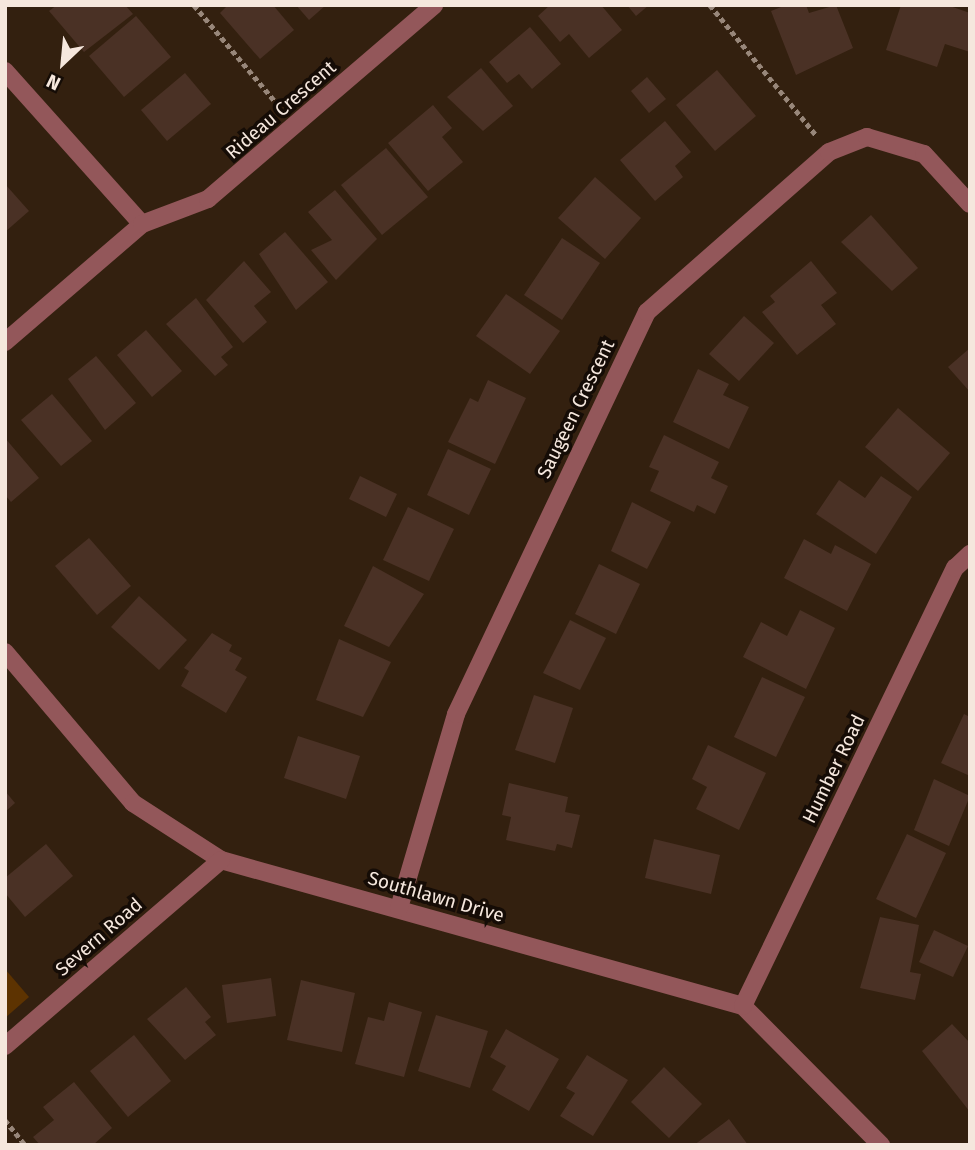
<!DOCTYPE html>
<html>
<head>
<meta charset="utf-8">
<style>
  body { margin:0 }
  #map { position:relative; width:975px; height:1150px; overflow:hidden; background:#33200f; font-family:"Fira Sans",sans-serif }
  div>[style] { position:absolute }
  .green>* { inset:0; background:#5d3301 }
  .building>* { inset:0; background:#4a3125 }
  .path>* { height:4.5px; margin-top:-2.25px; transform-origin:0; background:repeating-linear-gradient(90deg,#98877a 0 5px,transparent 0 8.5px) }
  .minor>* { height:18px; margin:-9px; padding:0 9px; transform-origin:9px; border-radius:9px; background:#93575a }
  span { translate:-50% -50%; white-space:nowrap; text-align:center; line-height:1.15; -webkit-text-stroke:7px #150c06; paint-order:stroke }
  .street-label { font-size:19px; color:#f5e7dd }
  .frame { position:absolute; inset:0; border:7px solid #f5e7dd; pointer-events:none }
  .north { position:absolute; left:28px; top:28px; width:70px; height:70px; -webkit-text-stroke:5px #150c06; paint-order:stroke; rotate:206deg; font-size:19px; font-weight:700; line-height:28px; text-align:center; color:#f5e7dd }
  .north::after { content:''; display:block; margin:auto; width:24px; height:32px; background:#f5e7dd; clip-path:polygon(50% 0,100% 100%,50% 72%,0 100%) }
</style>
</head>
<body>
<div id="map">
  <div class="green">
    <i style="clip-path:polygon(5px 969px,29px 997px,5px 1018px)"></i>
  </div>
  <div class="building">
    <i style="clip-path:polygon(57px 5px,125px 5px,133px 14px,84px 52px,49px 11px)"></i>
    <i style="clip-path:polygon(228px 5px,273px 5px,294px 30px,260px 59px,220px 13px)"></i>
    <i style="clip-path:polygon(296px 5px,326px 5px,309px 20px)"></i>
    <i style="clip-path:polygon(550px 5px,601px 5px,622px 30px,589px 58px,569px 34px,560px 42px,538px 16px)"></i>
    <i style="clip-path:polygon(627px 5px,649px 5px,636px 16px)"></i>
    <i style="clip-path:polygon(786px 5px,806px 5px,809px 13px,836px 5px,853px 48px,796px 75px,771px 11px)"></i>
    <i style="clip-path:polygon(901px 5px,947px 5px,970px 13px,970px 52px,945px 44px,937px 67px,886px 50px)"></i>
    <i style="clip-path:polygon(136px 16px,171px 57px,124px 97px,89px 56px)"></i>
    <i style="clip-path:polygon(530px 27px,561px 64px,532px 89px,519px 74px,507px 83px,489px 62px)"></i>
    <i style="clip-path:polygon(481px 68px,513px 106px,483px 131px,447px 97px)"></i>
    <i style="clip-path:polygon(717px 70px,756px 116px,715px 151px,676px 105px)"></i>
    <i style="clip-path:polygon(185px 73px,211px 104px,167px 141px,141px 110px)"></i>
    <i style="clip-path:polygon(647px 77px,666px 99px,649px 113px,631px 91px)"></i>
    <i style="clip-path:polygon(433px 105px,452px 128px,442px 137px,463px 162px,428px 191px,388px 143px)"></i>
    <i style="clip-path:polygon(665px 121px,691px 152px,675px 166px,683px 177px,655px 201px,620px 160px)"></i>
    <i style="clip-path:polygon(386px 148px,428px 197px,382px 235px,341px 185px)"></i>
    <i style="clip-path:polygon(595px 177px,641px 218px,605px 259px,558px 218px)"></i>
    <i style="clip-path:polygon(5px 184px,29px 211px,5px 232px)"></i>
    <i style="clip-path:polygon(335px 190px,377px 239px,336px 280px,311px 250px,332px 240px,308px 212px)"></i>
    <i style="clip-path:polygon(871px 215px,918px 268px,892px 291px,841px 242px)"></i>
    <i style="clip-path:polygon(285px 232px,328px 282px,296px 310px,259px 254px)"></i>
    <i style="clip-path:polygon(562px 238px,600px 263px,562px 320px,524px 295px)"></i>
    <i style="clip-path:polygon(244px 261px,271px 292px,254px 306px,267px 322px,243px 343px,206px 300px)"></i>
    <i style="clip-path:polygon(811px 261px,837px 293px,821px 305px,836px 324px,797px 355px,762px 312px,775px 302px,770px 296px)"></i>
    <i style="clip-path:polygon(506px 294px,560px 331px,530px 374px,476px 336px)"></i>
    <i style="clip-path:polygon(196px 298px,233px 347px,221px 357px,228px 365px,215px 376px,166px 324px)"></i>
    <i style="clip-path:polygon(744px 316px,774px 343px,739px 381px,709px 354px)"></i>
    <i style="clip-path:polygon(146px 330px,182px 371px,152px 397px,117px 355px)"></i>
    <i style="clip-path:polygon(970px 348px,970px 392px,948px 367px)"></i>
    <i style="clip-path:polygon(96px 356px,136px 403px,105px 430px,68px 379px)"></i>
    <i style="clip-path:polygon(698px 369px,729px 384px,723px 395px,749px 407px,729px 449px,673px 422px)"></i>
    <i style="clip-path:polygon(488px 380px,526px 398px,495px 464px,448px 442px,470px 398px,478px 402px)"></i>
    <i style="clip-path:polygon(52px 394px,92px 441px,61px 466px,21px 420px)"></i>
    <i style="clip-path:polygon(898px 408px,950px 453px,918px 491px,865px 447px)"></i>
    <i style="clip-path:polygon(664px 435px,719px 462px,711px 478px,728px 486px,715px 514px,697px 505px,694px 512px,650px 491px,659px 471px,649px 467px)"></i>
    <i style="clip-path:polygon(5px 438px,39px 478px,11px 502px,5px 495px)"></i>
    <i style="clip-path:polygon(448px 449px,491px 469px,469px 515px,427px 495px)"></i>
    <i style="clip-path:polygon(360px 476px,397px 494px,386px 517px,349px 499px)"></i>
    <i style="clip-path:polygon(881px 476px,912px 497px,876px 554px,816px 514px,839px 480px,865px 498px)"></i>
    <i style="clip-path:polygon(632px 502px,671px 522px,647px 569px,611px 551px)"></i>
    <i style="clip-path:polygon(408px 507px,454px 529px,429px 581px,383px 560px)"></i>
    <i style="clip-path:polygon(89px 538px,131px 586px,97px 615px,55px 566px)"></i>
    <i style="clip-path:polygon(804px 539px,831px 554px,835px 545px,871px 564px,847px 611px,784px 578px)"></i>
    <i style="clip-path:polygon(599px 564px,640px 584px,616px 634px,575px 614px)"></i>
    <i style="clip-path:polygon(373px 566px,424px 594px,389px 647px,344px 626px)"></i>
    <i style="clip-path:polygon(139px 596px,187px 640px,159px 670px,111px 627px)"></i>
    <i style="clip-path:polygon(800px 610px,835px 628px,806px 689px,743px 657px,761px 622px,787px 636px)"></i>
    <i style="clip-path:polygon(570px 620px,606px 638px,580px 690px,543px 673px)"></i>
    <i style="clip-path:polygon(212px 633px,232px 645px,229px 651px,242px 658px,235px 670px,247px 677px,226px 713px,181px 686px,189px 671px,184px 668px)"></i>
    <i style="clip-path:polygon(339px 639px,391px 662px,363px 717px,316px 700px)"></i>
    <i style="clip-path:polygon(762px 677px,805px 697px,776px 757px,734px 737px)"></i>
    <i style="clip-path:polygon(534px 695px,573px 708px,555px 763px,515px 750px)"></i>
    <i style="clip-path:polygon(964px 714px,970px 717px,970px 776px,941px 763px)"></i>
    <i style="clip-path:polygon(298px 736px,360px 756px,346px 799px,284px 778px)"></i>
    <i style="clip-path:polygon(708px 745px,766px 773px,739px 830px,696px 809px,707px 787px,692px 779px)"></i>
    <i style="clip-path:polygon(934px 779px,970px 796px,949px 846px,914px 830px)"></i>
    <i style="clip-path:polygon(509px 783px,568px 797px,565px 812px,580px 815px,572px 848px,557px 844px,555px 851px,506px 840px,511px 817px,502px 815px)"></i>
    <i style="clip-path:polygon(5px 791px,15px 803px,5px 812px)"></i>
    <i style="clip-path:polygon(907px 834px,946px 853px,916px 918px,876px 899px)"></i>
    <i style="clip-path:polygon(654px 839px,720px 855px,711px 894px,645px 878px)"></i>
    <i style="clip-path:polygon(46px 844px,73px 876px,25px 917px,5px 893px,5px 878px)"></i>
    <i style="clip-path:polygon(880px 917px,919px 925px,910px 972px,921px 974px,915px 1000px,860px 988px)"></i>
    <i style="clip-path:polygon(934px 930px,968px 946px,953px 977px,919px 962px)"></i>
    <i style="clip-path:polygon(271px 978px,276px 1016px,227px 1023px,222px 985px)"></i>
    <i style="clip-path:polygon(301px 980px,355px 993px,342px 1052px,287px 1040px)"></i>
    <i style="clip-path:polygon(186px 987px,211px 1017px,205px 1022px,216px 1035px,185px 1060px,147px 1019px)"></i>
    <i style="clip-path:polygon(389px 1002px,422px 1012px,404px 1077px,355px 1064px,368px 1017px,384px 1021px)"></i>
    <i style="clip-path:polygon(436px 1015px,488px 1031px,470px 1088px,418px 1071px)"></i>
    <i style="clip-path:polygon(952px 1024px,970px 1043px,970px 1112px,922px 1051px)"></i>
    <i style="clip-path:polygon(506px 1029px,559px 1059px,529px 1111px,492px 1090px,506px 1066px,490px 1057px)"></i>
    <i style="clip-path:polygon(134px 1035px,171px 1081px,128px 1117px,90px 1071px)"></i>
    <i style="clip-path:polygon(587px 1055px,628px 1080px,593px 1136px,560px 1116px,575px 1093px,566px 1088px)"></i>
    <i style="clip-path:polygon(664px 1067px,702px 1104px,669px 1138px,631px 1102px)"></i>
    <i style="clip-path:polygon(74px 1082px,112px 1128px,93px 1145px,40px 1145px,33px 1137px,54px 1120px,43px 1107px)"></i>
    <i style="clip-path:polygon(729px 1119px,748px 1145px,694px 1145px,724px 1123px)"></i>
  </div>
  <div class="path">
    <i style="left:194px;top:5px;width:132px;rotate:49.9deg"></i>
    <i style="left:710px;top:5px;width:168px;rotate:50.8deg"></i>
    <i style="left:5px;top:1120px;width:32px;rotate:51deg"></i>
  </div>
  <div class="minor">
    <i style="left:5px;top:71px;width:205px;rotate:48.2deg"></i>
    <i style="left:5px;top:342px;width:181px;rotate:-40.7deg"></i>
    <i style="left:142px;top:224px;width:71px;rotate:-20.7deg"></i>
    <i style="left:208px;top:199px;width:298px;rotate:-40.6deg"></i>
    <i style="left:5px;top:652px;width:198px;rotate:49.7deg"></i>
    <i style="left:133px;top:803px;width:105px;rotate:32.9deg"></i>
    <i style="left:221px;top:860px;width:542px;rotate:15.63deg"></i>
    <i style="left:743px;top:1006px;width:196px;rotate:45.2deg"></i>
    <i style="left:399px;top:908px;width:202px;rotate:-73.6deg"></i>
    <i style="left:456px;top:714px;width:445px;rotate:-64.6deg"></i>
    <i style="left:647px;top:312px;width:242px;rotate:-41.3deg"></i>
    <i style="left:829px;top:152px;width:41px;rotate:-21.5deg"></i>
    <i style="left:867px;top:137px;width:59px;rotate:16.6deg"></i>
    <i style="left:924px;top:154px;width:68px;rotate:47.4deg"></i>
    <i style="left:743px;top:1006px;width:487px;rotate:-64.2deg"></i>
    <i style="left:955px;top:568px;width:21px;rotate:-43deg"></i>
    <i style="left:5px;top:1046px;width:285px;rotate:-40.7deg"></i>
  </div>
  <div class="street-label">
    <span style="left:281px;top:110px;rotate:-41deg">Rideau Crescent</span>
    <span style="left:576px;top:409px;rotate:-64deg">Saugeen Crescent</span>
    <span style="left:834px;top:769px;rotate:-64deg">Humber Road</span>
    <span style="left:436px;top:897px;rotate:16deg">Southlawn Drive</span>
    <span style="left:99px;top:937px;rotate:-41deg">Severn Road</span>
  </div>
  <div class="frame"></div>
  <div class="north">N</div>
</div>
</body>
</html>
